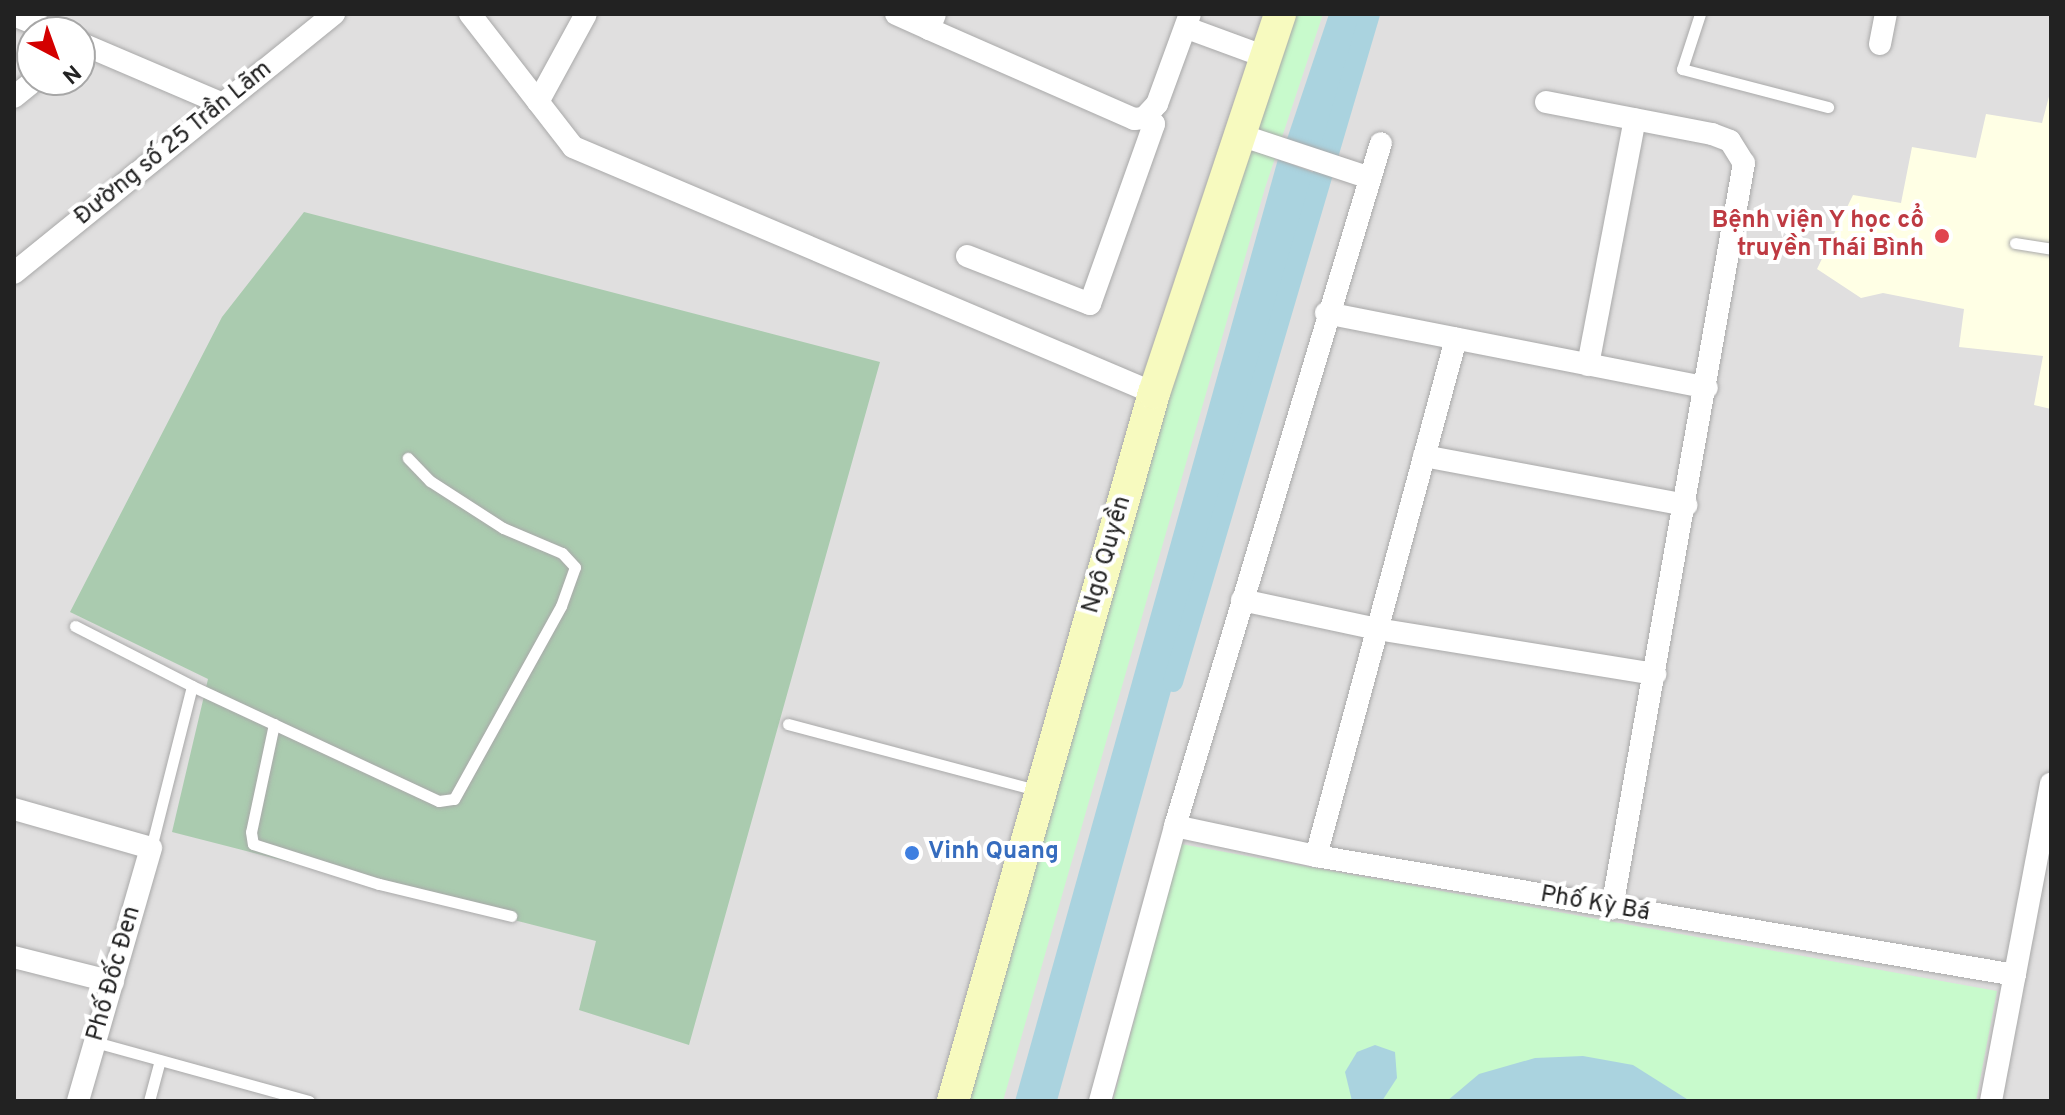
<!DOCTYPE html>
<html>
<head>
<meta charset="utf-8">
<style>
  body { margin:0 }
  #map { position:relative; width:2065px; height:1115px; overflow:hidden; background:#f2efe9; font-family:Overpass,sans-serif }
  div>[style] { position:absolute }
  .residential>* { inset:0; background:#e0dfdf }
  .education>* { inset:0; background:#ffffe5 }
  .cemetery>* { inset:0; background:#aacbaf }
  .park>* { inset:0; background:#c8facc }
  .water>* { inset:0; background:#aad3df }
  .canal>* { height:20px; margin:-10px; padding:0 10px; transform-origin:10px; border-radius:10px; background:#aad3df }
  .roads { filter:drop-shadow(0 0 2px #a9a9a9) drop-shadow(0 0 2px #a9a9a9) }
  .lane>* { height:11px; margin:-5.5px; padding:0 5.5px; transform-origin:5.5px; border-radius:5.5px; background:#fff }
  .street>* { height:22px; margin:-11px; padding:0 11px; transform-origin:11px; border-radius:11px; background:#fff }
  .secondary>* { height:32px; margin:-16px; padding:0 16px; transform-origin:16px; border-radius:16px; background:#f7fabf }
  .dots>* { width:22px; height:22px; translate:-50% -50%; box-sizing:border-box; border:4px solid #fff; border-radius:50% }
  span { translate:-50% -50%; white-space:nowrap; text-align:center; line-height:1.15; -webkit-text-stroke:8px #fff; paint-order:stroke }
  .street-label { font-size:24px; color:#222 }
  .health-label { font-size:24px; color:#be3a42; font-weight:700 }
  .right { translate:-100% -50%; text-align:right }
  .shop-label { font-size:24px; color:#366cbe; font-weight:700 }
  .left { translate:0 -50%; text-align:left }
  .frame { position:absolute; inset:0; border:16px solid #222; pointer-events:none }
  .north { position:absolute; left:16px; top:16px; width:80px; height:80px; box-sizing:border-box; background:#fff; border:2px solid #a7a7a7; border-radius:50%; rotate:139deg; font-size:22px; font-weight:700; line-height:32px; text-align:center; color:#222 }
  .north::after { content:''; display:block; margin:auto; width:28px; height:36px; background:#d40000; clip-path:polygon(50% 0,100% 100%,50% 72%,0 100%) }
</style>
</head>
<body>
<div id="map">
  <div class="residential">
    <i style="clip-path:polygon(evenodd,14px 14px,2051px 14px,2051px 1101px,14px 1101px,14px 14px,32px 32px,80px 32px,80px 80px,32px 80px,32px 32px)"></i>
  </div>
  <div class="education">
    <i style="clip-path:polygon(2051px 89px,2051px 409px,2034px 405px,2043px 356px,1959px 347px,1964px 309px,1883px 293px,1861px 298px,1817px 269px,1853px 195px,1901px 203px,1912px 147px,1976px 158px,1986px 114px,2042px 123px)"></i>
  </div>
  <div class="cemetery">
    <i style="clip-path:polygon(304px 212px,880px 362px,689px 1045px,579px 1010px,596px 941px,172px 832px,208px 679px,70px 612px,222px 317px)"></i>
  </div>
  <div class="park">
    <i style="clip-path:polygon(1287px 14px,1323px 14px,1265px 188px,1003px 1101px,963px 1101px,1062px 740px)"></i>
    <i style="clip-path:polygon(1181px 844px,1997px 991px,1976px 1101px,1113px 1101px)"></i>
  </div>
  <div class="water">
    <i style="clip-path:polygon(1329px 14px,1370px 14px,1328px 157px,1285px 145px)"></i>
    <i style="clip-path:polygon(1278px 159px,1315px 173px,1057px 1101px,1015px 1101px)"></i>
    <i style="clip-path:polygon(1375px 1045px,1395px 1052px,1397px 1078px,1382px 1101px,1352px 1101px,1345px 1072px,1357px 1052px)"></i>
    <i style="clip-path:polygon(1583px 1056px,1633px 1065px,1690px 1101px,1447px 1101px,1479px 1074px,1535px 1058px)"></i>
  </div>
  <div class="canal">
    <i style="left:1173px;top:682px;width:696px;rotate:-73.57deg"></i>
  </div>
  <div class="roads">
    <div class="lane">
      <i style="left:1700px;top:14px;width:58px;rotate:108.1deg"></i>
      <i style="left:1682px;top:69px;width:151px;rotate:14.6deg"></i>
      <i style="left:2015px;top:243px;width:36px;rotate:9deg"></i>
      <i style="left:75px;top:626px;width:131px;rotate:27.1deg"></i>
      <i style="left:192px;top:686px;width:167px;rotate:104.2deg"></i>
      <i style="left:192px;top:686px;width:272px;rotate:25deg"></i>
      <i style="left:439px;top:801px;width:15px;rotate:-8deg"></i>
      <i style="left:454px;top:799px;width:221px;rotate:-61deg"></i>
      <i style="left:561px;top:606px;width:41px;rotate:-70.3deg"></i>
      <i style="left:575px;top:567px;width:19px;rotate:-133deg"></i>
      <i style="left:562px;top:553px;width:64px;rotate:-157deg"></i>
      <i style="left:503px;top:528px;width:87px;rotate:-147.2deg"></i>
      <i style="left:430px;top:481px;width:32px;rotate:-134deg"></i>
      <i style="left:274px;top:724px;width:110px;rotate:102deg"></i>
      <i style="left:251px;top:832px;width:12px;rotate:81deg"></i>
      <i style="left:253px;top:844px;width:132px;rotate:17.6deg"></i>
      <i style="left:379px;top:884px;width:136px;rotate:13.6deg"></i>
      <i style="left:788px;top:724px;width:260px;rotate:14.9deg"></i>
      <i style="left:95px;top:1042px;width:222px;rotate:15.4deg"></i>
      <i style="left:149px;top:1101px;width:42px;rotate:-75deg"></i>
    </div>
    <div class="street">
      <i style="left:470px;top:14px;width:168px;rotate:52.2deg"></i>
      <i style="left:573px;top:147px;width:631px;rotate:22.95deg"></i>
      <i style="left:896px;top:14px;width:36px;rotate:24deg"></i>
      <i style="left:929px;top:29px;width:16px;rotate:-68deg"></i>
      <i style="left:14px;top:15px;width:44px;rotate:22.5deg"></i>
      <i style="left:1187px;top:28px;width:84px;rotate:20.2deg"></i>
      <i style="left:929px;top:29px;width:224px;rotate:23.7deg"></i>
      <i style="left:1134px;top:119px;width:10px;rotate:-6deg"></i>
      <i style="left:1144px;top:118px;width:19px;rotate:-47deg"></i>
      <i style="left:1157px;top:104px;width:96px;rotate:-69.9deg"></i>
      <i style="left:80px;top:43px;width:155px;rotate:23.1deg"></i>
      <i style="left:1880px;top:44px;width:31px;rotate:-79deg"></i>
      <i style="left:14px;top:97px;width:27px;rotate:-39deg"></i>
      <i style="left:538px;top:102px;width:100px;rotate:-61.4deg"></i>
      <i style="left:1546px;top:102px;width:169px;rotate:10.9deg"></i>
      <i style="left:1712px;top:134px;width:19px;rotate:21deg"></i>
      <i style="left:1730px;top:141px;width:26px;rotate:58deg"></i>
      <i style="left:1744px;top:163px;width:757px;rotate:100.05deg"></i>
      <i style="left:1240px;top:135px;width:137px;rotate:18.3deg"></i>
      <i style="left:967px;top:256px;width:132px;rotate:21.3deg"></i>
      <i style="left:1090px;top:304px;width:191px;rotate:-70.4deg"></i>
      <i style="left:1154px;top:124px;width:12px;rotate:-149deg"></i>
      <i style="left:14px;top:273px;width:412px;rotate:-39deg"></i>
      <i style="left:1326px;top:313px;width:388px;rotate:11.1deg"></i>
      <i style="left:1588px;top:365px;width:250px;rotate:-79.2deg"></i>
      <i style="left:1424px;top:456px;width:267px;rotate:10.6deg"></i>
      <i style="left:1242px;top:600px;width:138px;rotate:12.1deg"></i>
      <i style="left:1377px;top:629px;width:282px;rotate:9.2deg"></i>
      <i style="left:14px;top:809px;width:142px;rotate:15.9deg"></i>
      <i style="left:151px;top:848px;width:263px;rotate:106.1deg"></i>
      <i style="left:1175px;top:826px;width:144px;rotate:12deg"></i>
      <i style="left:1316px;top:856px;width:709px;rotate:9.66deg"></i>
      <i style="left:1316px;top:856px;width:536px;rotate:-74.85deg"></i>
      <i style="left:14px;top:957px;width:102px;rotate:14.2deg"></i>
      <i style="left:1100px;top:1101px;width:285px;rotate:-74.7deg"></i>
      <i style="left:1175px;top:826px;width:713px;rotate:-73.22deg"></i>
      <i style="left:1991px;top:1101px;width:323px;rotate:-79.3deg"></i>
    </div>
    <div class="secondary">
      <i style="left:953px;top:1101px;width:736px;rotate:-74.15deg"></i>
      <i style="left:1154px;top:393px;width:399px;rotate:-71.6deg"></i>
    </div>
  </div>
  <div class="dots">
    <i style="left:1942px;top:236px;background:#e0444e"></i>
    <i style="left:912px;top:853px;background:#3f7fe0"></i>
  </div>
  <div class="street-label">
    <span style="left:174px;top:144px;rotate:-39deg">Đường số 25 Trần Lãm</span>
    <span style="left:1108px;top:555px;rotate:-74deg">Ngô Quyền</span>
    <span style="left:1595px;top:905px;rotate:10deg">Phố Kỳ Bá</span>
    <span style="left:115px;top:974px;rotate:-74deg">Phố Đốc Đen</span>
  </div>
  <div class="health-label">
    <span class="right" style="left:1924px;top:236px">Bệnh viện Y học cổ<br>truyền Thái Bình</span>
  </div>
  <div class="shop-label">
    <span class="left" style="left:928px;top:853px">Vinh Quang</span>
  </div>
  <div class="frame"></div>
  <div class="north">N</div>
</div>
</body>
</html>
